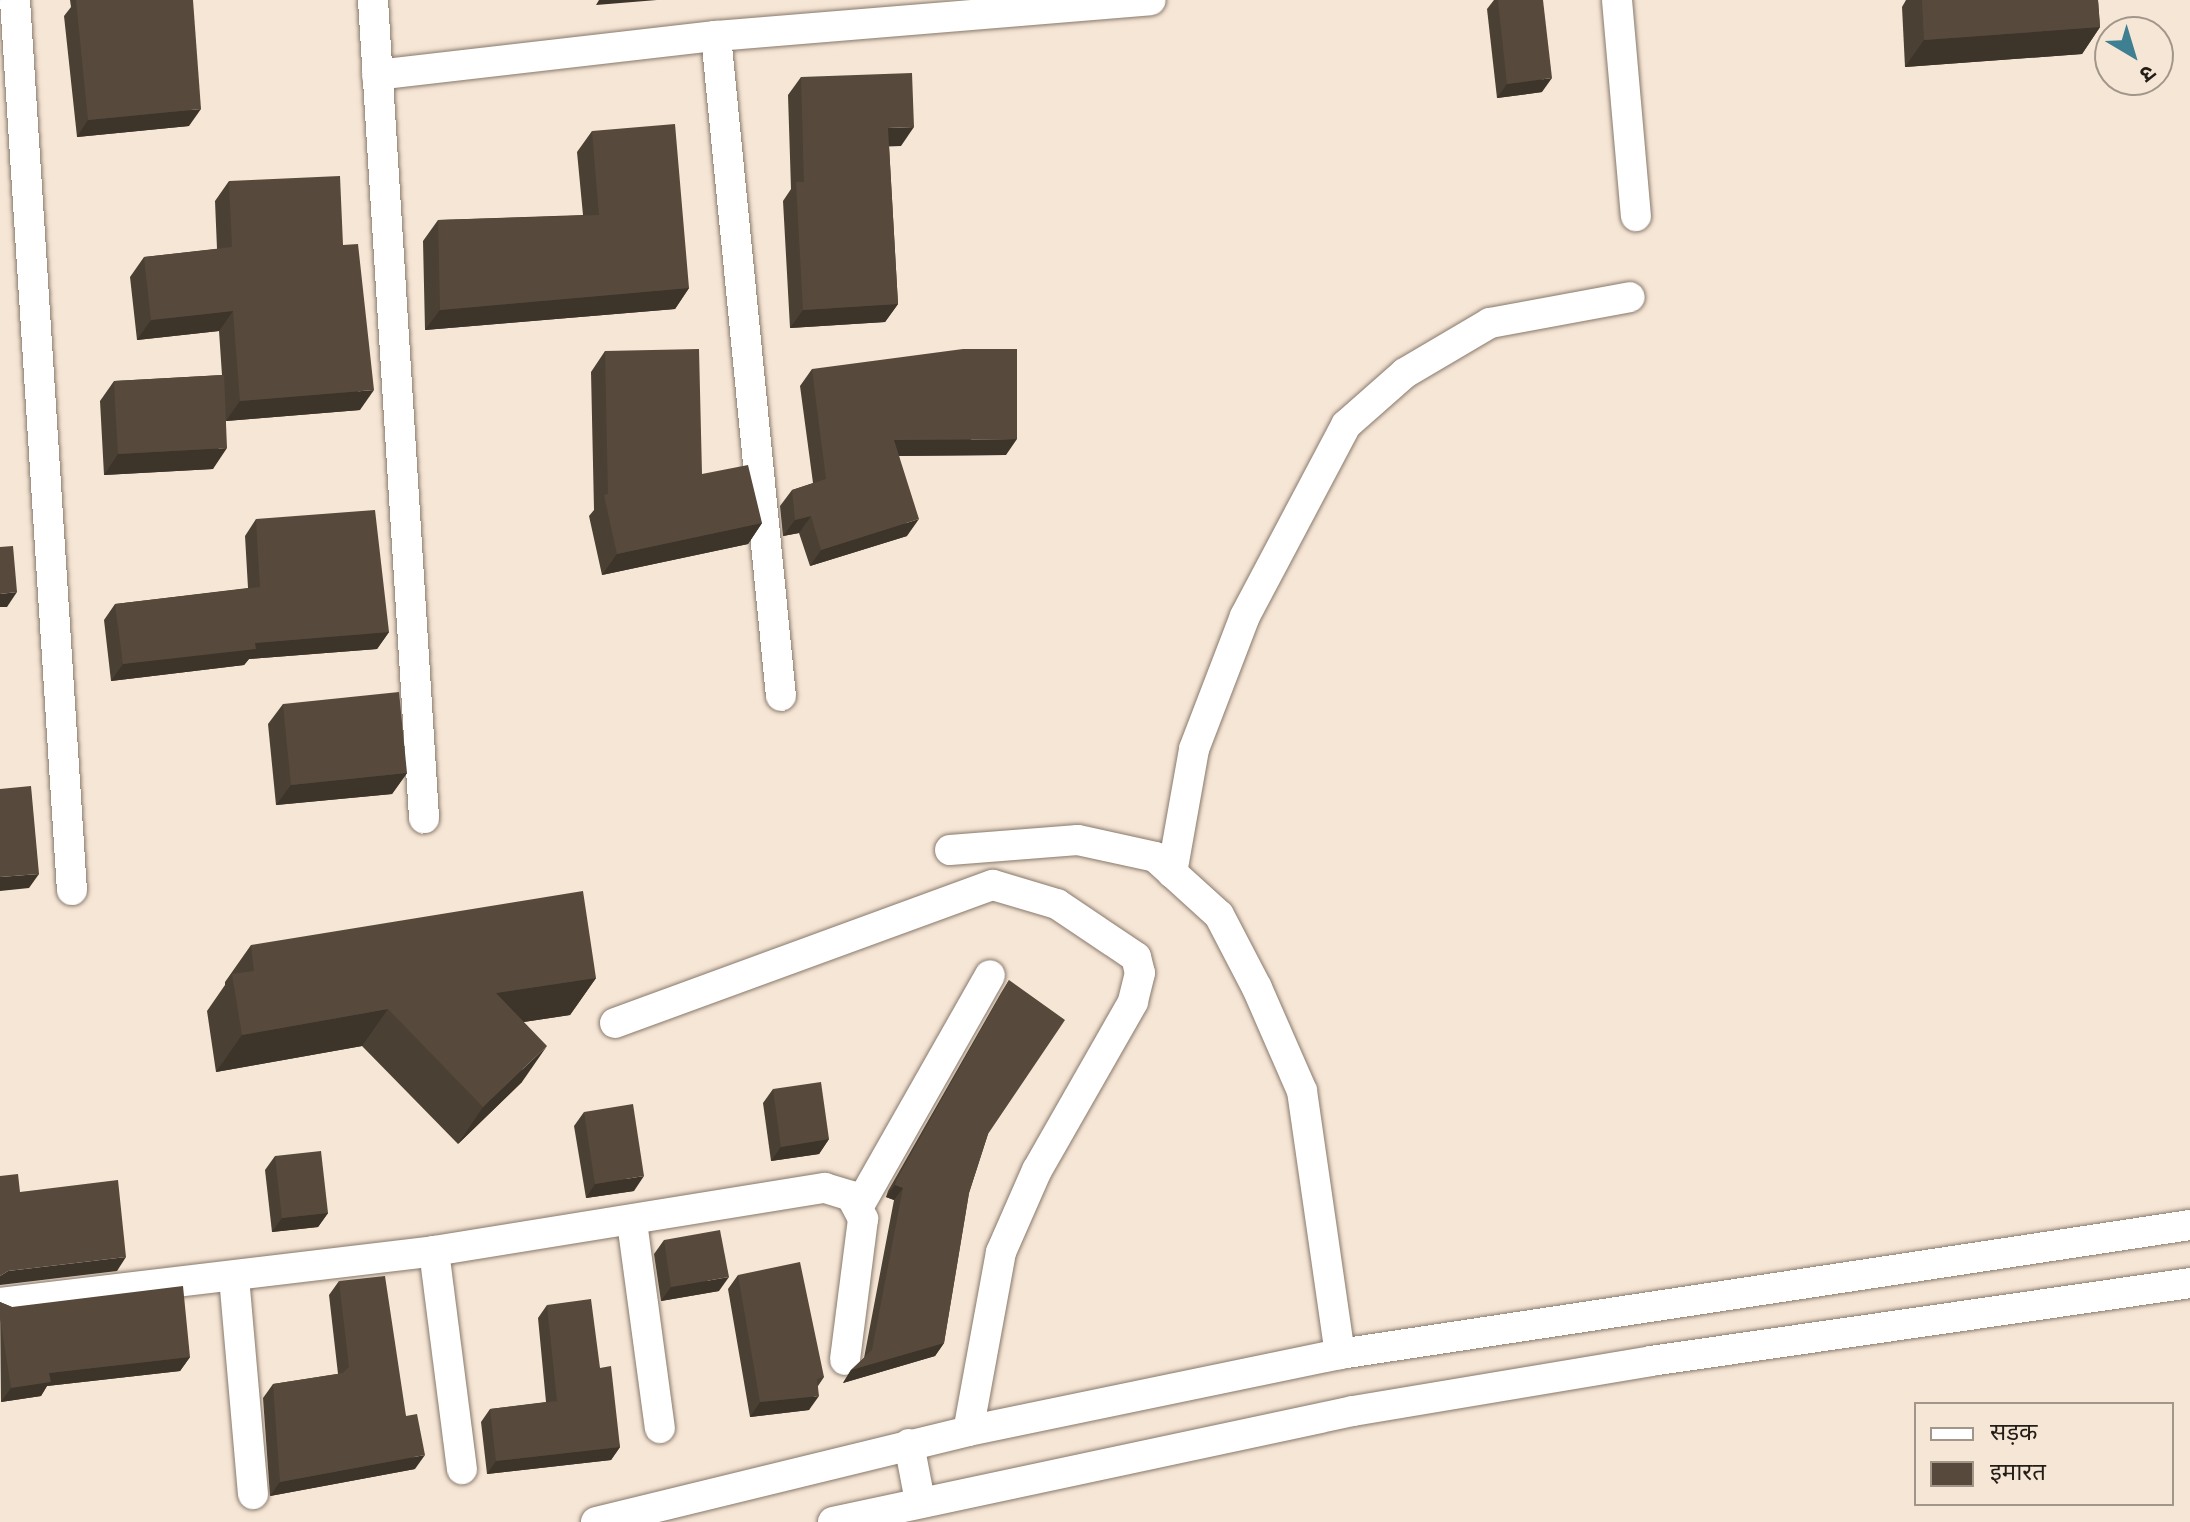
<!DOCTYPE html>
<html>
<head>
<meta charset="utf-8">
<style>
  body { margin:0 }
  #map { position:relative; width:2190px; height:1522px; overflow:hidden; background:#f6e6d6; font-family:"Varela Round","Noto Sans Devanagari",sans-serif }
  div>[style] { position:absolute }
  .roads { filter:drop-shadow(0 0 2px #88796b) drop-shadow(0 0 2px #88796b) }
  .minor>* { height:30px; margin:-15px; padding:0 15px; transform-origin:15px; border-radius:15px; background:#fff }
  .wall>* { inset:0; background:#4b4034 }
  .shaded-wall>* { inset:0; background:#3d342a }
  .building>* { inset:0; background:#574a3c }
  span { translate:-50% -50%; white-space:nowrap; text-align:center; line-height:1.15; -webkit-text-stroke:8px #f6e6d6; paint-order:stroke }
  .legend { position:absolute; left:1914px; top:1402px; width:260px; height:104px; box-sizing:border-box; background:#f6e6d6; border:2px solid #a2968a; margin:0; padding:10px 14px; list-style:none; font-size:24px; color:#231d17 }
  .legend li { display:flex; align-items:center; gap:16px; height:40px }
  .legend b { width:40px; border:2px solid #a2968a }
  .north { position:absolute; left:2094px; top:16px; width:80px; height:80px; box-sizing:border-box; background:#f6e6d6; border:2px solid #a2968a; border-radius:50%; rotate:142deg; font-size:22px; font-weight:700; line-height:32px; text-align:center; color:#231d17 }
  .north::after { content:''; display:block; margin:auto; width:28px; height:36px; background:#3e7f91; clip-path:polygon(50% 0,100% 100%,50% 72%,0 100%) }
</style>
</head>
<body>
<div id="map">
  <div class="roads">
    <div class="minor">
      <i style="left:15px;top:0;width:892px;rotate:86.34deg"></i>
      <i style="left:373px;top:0;width:820px;rotate:86.43deg"></i>
      <i style="left:1617px;top:0;width:217px;rotate:85deg"></i>
      <i style="left:716px;top:36px;width:663px;rotate:84.38deg"></i>
      <i style="left:377px;top:75px;width:341px;rotate:-6.6deg"></i>
      <i style="left:716px;top:36px;width:436px;rotate:-4.7deg"></i>
      <i style="left:950px;top:850px;width:128px;rotate:-4.5deg"></i>
      <i style="left:1078px;top:840px;width:79px;rotate:12.4deg"></i>
      <i style="left:1155px;top:857px;width:86px;rotate:42.2deg"></i>
      <i style="left:1219px;top:915px;width:82px;rotate:62.5deg"></i>
      <i style="left:1257px;top:988px;width:112px;rotate:66.4deg"></i>
      <i style="left:1302px;top:1091px;width:266px;rotate:81.8deg"></i>
      <i style="left:1172px;top:873px;width:126px;rotate:-79.9deg"></i>
      <i style="left:1194px;top:749px;width:142px;rotate:-69deg"></i>
      <i style="left:1245px;top:616px;width:216px;rotate:-62.1deg"></i>
      <i style="left:1346px;top:425px;width:79px;rotate:-41.4deg"></i>
      <i style="left:1405px;top:373px;width:99px;rotate:-30.5deg"></i>
      <i style="left:1490px;top:323px;width:142px;rotate:-10.5deg"></i>
      <i style="left:615px;top:1023px;width:402px;rotate:-20.1deg"></i>
      <i style="left:993px;top:885px;width:67px;rotate:16.5deg"></i>
      <i style="left:1057px;top:904px;width:95px;rotate:33.9deg"></i>
      <i style="left:1136px;top:957px;width:16px;rotate:76deg"></i>
      <i style="left:1140px;top:973px;width:30px;rotate:104deg"></i>
      <i style="left:1133px;top:1002px;width:193px;rotate:119.7deg"></i>
      <i style="left:1037px;top:1170px;width:90px;rotate:113.7deg"></i>
      <i style="left:1001px;top:1252px;width:182px;rotate:100.4deg"></i>
      <i style="left:860px;top:1204px;width:263px;rotate:-60.4deg"></i>
      <i style="left:632px;top:1222px;width:208px;rotate:82.3deg"></i>
      <i style="left:434px;top:1251px;width:220px;rotate:82.7deg"></i>
      <i style="left:234px;top:1277px;width:218px;rotate:85deg"></i>
      <i style="left:0;top:1303px;width:437px;rotate:-6.8deg"></i>
      <i style="left:434px;top:1251px;width:396px;rotate:-9.2deg"></i>
      <i style="left:825px;top:1188px;width:27px;rotate:17deg"></i>
      <i style="left:851px;top:1196px;width:26px;rotate:62deg"></i>
      <i style="left:863px;top:1219px;width:142px;rotate:97.3deg"></i>
      <i style="left:909px;top:1444px;width:58px;rotate:79.1deg"></i>
      <i style="left:596px;top:1522px;width:383px;rotate:-13.7deg"></i>
      <i style="left:968px;top:1431px;width:380px;rotate:-11.7deg"></i>
      <i style="left:1340px;top:1354px;width:860px;rotate:-8.63deg"></i>
      <i style="left:833px;top:1522px;width:532px;rotate:-12.05deg"></i>
      <i style="left:1353px;top:1411px;width:302px;rotate:-9.5deg"></i>
      <i style="left:1651px;top:1361px;width:545px;rotate:-8.23deg"></i>
    </div>
  </div>
  <div class="wall">
    <i style="clip-path:polygon(70px 0,193px 0,189px 126px,77px 137px,64px 16px,71px 7px)"></i>
    <i style="clip-path:polygon(1494px 0,1543px 0,1542px 92px,1497px 98px,1487px 9px)"></i>
    <i style="clip-path:polygon(1906px 0,2098px 0,2100px 27px,2082px 54px,1905px 67px,1902px 7px)"></i>
    <i style="clip-path:polygon(801px 77px,901px 146px,889px 146px,898px 304px,885px 322px,790px 328px,783px 201px,791px 189px,788px 95px)"></i>
    <i style="clip-path:polygon(592px 131px,689px 288px,675px 309px,425px 330px,423px 241px,438px 220px,583px 215px,577px 152px)"></i>
    <i style="clip-path:polygon(229px 181px,343px 245px,360px 410px,226px 421px,213px 469px,104px 475px,100px 401px,114px 381px,222px 375px,219px 331px,137px 340px,130px 277px,144px 257px,217px 249px,215px 201px)"></i>
    <i style="clip-path:polygon(605px 351px,702px 474px,762px 523px,748px 544px,602px 575px,589px 516px,594px 510px,591px 372px)"></i>
    <i style="clip-path:polygon(812px 369px,1006px 455px,899px 456px,907px 536px,810px 566px,799px 533px,783px 536px,780px 506px,792px 490px,813px 483px,800px 386px)"></i>
    <i style="clip-path:polygon(256px 519px,389px 632px,377px 649px,249px 659px,244px 665px,111px 681px,104px 620px,115px 604px,248px 588px,245px 536px)"></i>
    <i style="clip-path:polygon(283px 704px,407px 773px,392px 794px,276px 805px,268px 724px)"></i>
    <i style="clip-path:polygon(251px 945px,596px 978px,570px 1015px,524px 1022px,522px 1082px,458px 1144px,362px 1046px,216px 1072px,207px 1011px,225px 985px,225px 982px)"></i>
    <i style="clip-path:polygon(1009px 980px,988px 1134px,969px 1193px,944px 1343px,935px 1356px,843px 1383px,851px 1370px,864px 1358px,894px 1200px,886px 1197px,888px 1191px,1001px 993px)"></i>
    <i style="clip-path:polygon(773px 1089px,829px 1139px,819px 1154px,771px 1161px,763px 1103px)"></i>
    <i style="clip-path:polygon(584px 1112px,634px 1191px,586px 1198px,574px 1126px)"></i>
    <i style="clip-path:polygon(275px 1156px,328px 1213px,318px 1227px,272px 1232px,265px 1170px)"></i>
    <i style="clip-path:polygon(664px 1240px,719px 1291px,661px 1301px,654px 1254px)"></i>
    <i style="clip-path:polygon(738px 1275px,824px 1377px,818px 1386px,809px 1410px,750px 1417px,728px 1289px)"></i>
    <i style="clip-path:polygon(339px 1281px,406px 1416px,415px 1469px,270px 1496px,263px 1398px,273px 1384px,338px 1374px,329px 1295px)"></i>
    <i style="clip-path:polygon(0 1302px,12px 1307px,190px 1357px,180px 1371px,47px 1386px,41px 1396px,1px 1402px)"></i>
    <i style="clip-path:polygon(547px 1305px,600px 1368px,620px 1447px,611px 1460px,487px 1474px,481px 1422px,490px 1409px,546px 1402px,538px 1318px)"></i>
  </div>
  <div class="shaded-wall">
    <i style="clip-path:polygon(599px 0,657px 0,596px 5px)"></i>
    <i style="clip-path:polygon(2100px 27px,2082px 54px,1905px 67px,1924px 40px)"></i>
    <i style="clip-path:polygon(1552px 78px,1542px 92px,1497px 98px,1507px 84px)"></i>
    <i style="clip-path:polygon(201px 109px,189px 126px,77px 137px,88px 120px)"></i>
    <i style="clip-path:polygon(914px 127px,901px 146px,875px 147px,888px 128px)"></i>
    <i style="clip-path:polygon(689px 288px,675px 309px,425px 330px,440px 310px)"></i>
    <i style="clip-path:polygon(898px 304px,885px 322px,790px 328px,803px 310px)"></i>
    <i style="clip-path:polygon(233px 311px,219px 331px,137px 340px,151px 320px)"></i>
    <i style="clip-path:polygon(374px 390px,360px 410px,226px 421px,240px 401px)"></i>
    <i style="clip-path:polygon(1017px 439px,1006px 455px,883px 456px,894px 440px)"></i>
    <i style="clip-path:polygon(227px 448px,213px 469px,104px 475px,118px 454px)"></i>
    <i style="clip-path:polygon(811px 516px,799px 533px,783px 536px,795px 520px)"></i>
    <i style="clip-path:polygon(919px 519px,907px 536px,810px 566px,821px 550px)"></i>
    <i style="clip-path:polygon(762px 523px,748px 544px,602px 575px,617px 554px)"></i>
    <i style="clip-path:polygon(17px 592px,7px 607px,0 607px,0 594px)"></i>
    <i style="clip-path:polygon(389px 632px,377px 649px,249px 659px,244px 665px,111px 681px,123px 664px,255px 643px)"></i>
    <i style="clip-path:polygon(407px 773px,392px 794px,276px 805px,291px 785px)"></i>
    <i style="clip-path:polygon(39px 874px,29px 888px,0 891px,0 877px)"></i>
    <i style="clip-path:polygon(596px 978px,570px 1015px,470px 1030px,496px 993px)"></i>
    <i style="clip-path:polygon(388px 1009px,362px 1046px,216px 1072px,242px 1035px)"></i>
    <i style="clip-path:polygon(547px 1046px,522px 1082px,458px 1144px,483px 1107px)"></i>
    <i style="clip-path:polygon(829px 1139px,819px 1154px,771px 1161px,781px 1147px)"></i>
    <i style="clip-path:polygon(644px 1176px,634px 1191px,586px 1198px,595px 1184px)"></i>
    <i style="clip-path:polygon(895px 1185px,903px 1188px,894px 1200px,886px 1197px)"></i>
    <i style="clip-path:polygon(328px 1213px,318px 1227px,272px 1232px,282px 1218px)"></i>
    <i style="clip-path:polygon(126px 1257px,117px 1271px,0 1285px,0 1276px,8px 1271px)"></i>
    <i style="clip-path:polygon(729px 1277px,719px 1291px,661px 1301px,671px 1287px)"></i>
    <i style="clip-path:polygon(944px 1343px,935px 1356px,843px 1383px,851px 1370px)"></i>
    <i style="clip-path:polygon(190px 1357px,180px 1371px,47px 1386px,41px 1396px,1px 1402px,11px 1388px,49px 1373px)"></i>
    <i style="clip-path:polygon(819px 1396px,809px 1410px,750px 1417px,760px 1402px)"></i>
    <i style="clip-path:polygon(620px 1447px,611px 1460px,487px 1474px,496px 1461px)"></i>
    <i style="clip-path:polygon(425px 1455px,415px 1469px,270px 1496px,280px 1482px)"></i>
  </div>
  <div class="building">
    <i style="clip-path:polygon(76px 0,193px 0,201px 109px,88px 120px)"></i>
    <i style="clip-path:polygon(1498px 0,1543px 0,1552px 78px,1507px 84px)"></i>
    <i style="clip-path:polygon(1922px 0,2098px 0,2100px 27px,1924px 40px)"></i>
    <i style="clip-path:polygon(912px 73px,914px 127px,888px 128px,898px 304px,803px 310px,796px 182px,804px 182px,801px 77px)"></i>
    <i style="clip-path:polygon(675px 124px,689px 288px,440px 310px,438px 220px,599px 215px,592px 131px)"></i>
    <i style="clip-path:polygon(340px 176px,343px 245px,358px 244px,374px 390px,240px 401px,233px 311px,151px 320px,144px 257px,232px 247px,229px 181px)"></i>
    <i style="clip-path:polygon(699px 349px,702px 474px,748px 465px,762px 523px,617px 554px,604px 495px,608px 494px,605px 351px)"></i>
    <i style="clip-path:polygon(963px 349px,1017px 349px,1017px 439px,894px 440px,919px 519px,821px 550px,811px 516px,795px 520px,792px 490px,826px 479px,812px 369px)"></i>
    <i style="clip-path:polygon(224px 375px,227px 448px,118px 454px,114px 381px)"></i>
    <i style="clip-path:polygon(375px 510px,389px 632px,255px 643px,256px 649px,123px 664px,115px 604px,260px 587px,256px 519px)"></i>
    <i style="clip-path:polygon(13px 546px,17px 592px,0 594px,0 547px)"></i>
    <i style="clip-path:polygon(399px 692px,407px 773px,291px 785px,283px 704px)"></i>
    <i style="clip-path:polygon(31px 786px,39px 874px,0 877px,0 789px)"></i>
    <i style="clip-path:polygon(583px 891px,596px 978px,496px 993px,547px 1046px,483px 1107px,388px 1009px,242px 1035px,232px 974px,254px 971px,251px 945px)"></i>
    <i style="clip-path:polygon(1009px 980px,1065px 1020px,988px 1134px,969px 1193px,944px 1343px,851px 1370px,872px 1350px,903px 1188px,895px 1185px,897px 1179px)"></i>
    <i style="clip-path:polygon(821px 1082px,829px 1139px,781px 1147px,773px 1089px)"></i>
    <i style="clip-path:polygon(633px 1104px,644px 1176px,595px 1184px,584px 1112px)"></i>
    <i style="clip-path:polygon(321px 1151px,328px 1213px,282px 1218px,275px 1156px)"></i>
    <i style="clip-path:polygon(18px 1174px,20px 1192px,118px 1180px,126px 1257px,8px 1271px,0 1276px,0 1176px)"></i>
    <i style="clip-path:polygon(720px 1230px,729px 1277px,671px 1287px,664px 1240px)"></i>
    <i style="clip-path:polygon(800px 1262px,824px 1377px,817px 1379px,819px 1396px,760px 1402px,738px 1275px)"></i>
    <i style="clip-path:polygon(385px 1276px,406px 1416px,417px 1414px,425px 1455px,280px 1482px,273px 1384px,343px 1373px,349px 1367px,339px 1281px)"></i>
    <i style="clip-path:polygon(183px 1286px,190px 1357px,49px 1373px,51px 1382px,11px 1388px,0 1317px,0 1302px,12px 1307px)"></i>
    <i style="clip-path:polygon(591px 1299px,600px 1368px,611px 1366px,620px 1447px,496px 1461px,490px 1409px,557px 1401px,547px 1305px)"></i>
  </div>
  <ul class="legend">
  <li><b style="height:10px;background:#fff"></b>सड़क</li>
  <li><b style="height:22px;background:#574a3c"></b>इमारत</li>
  </ul>
  <div class="north">उ</div>
</div>
</body>
</html>
